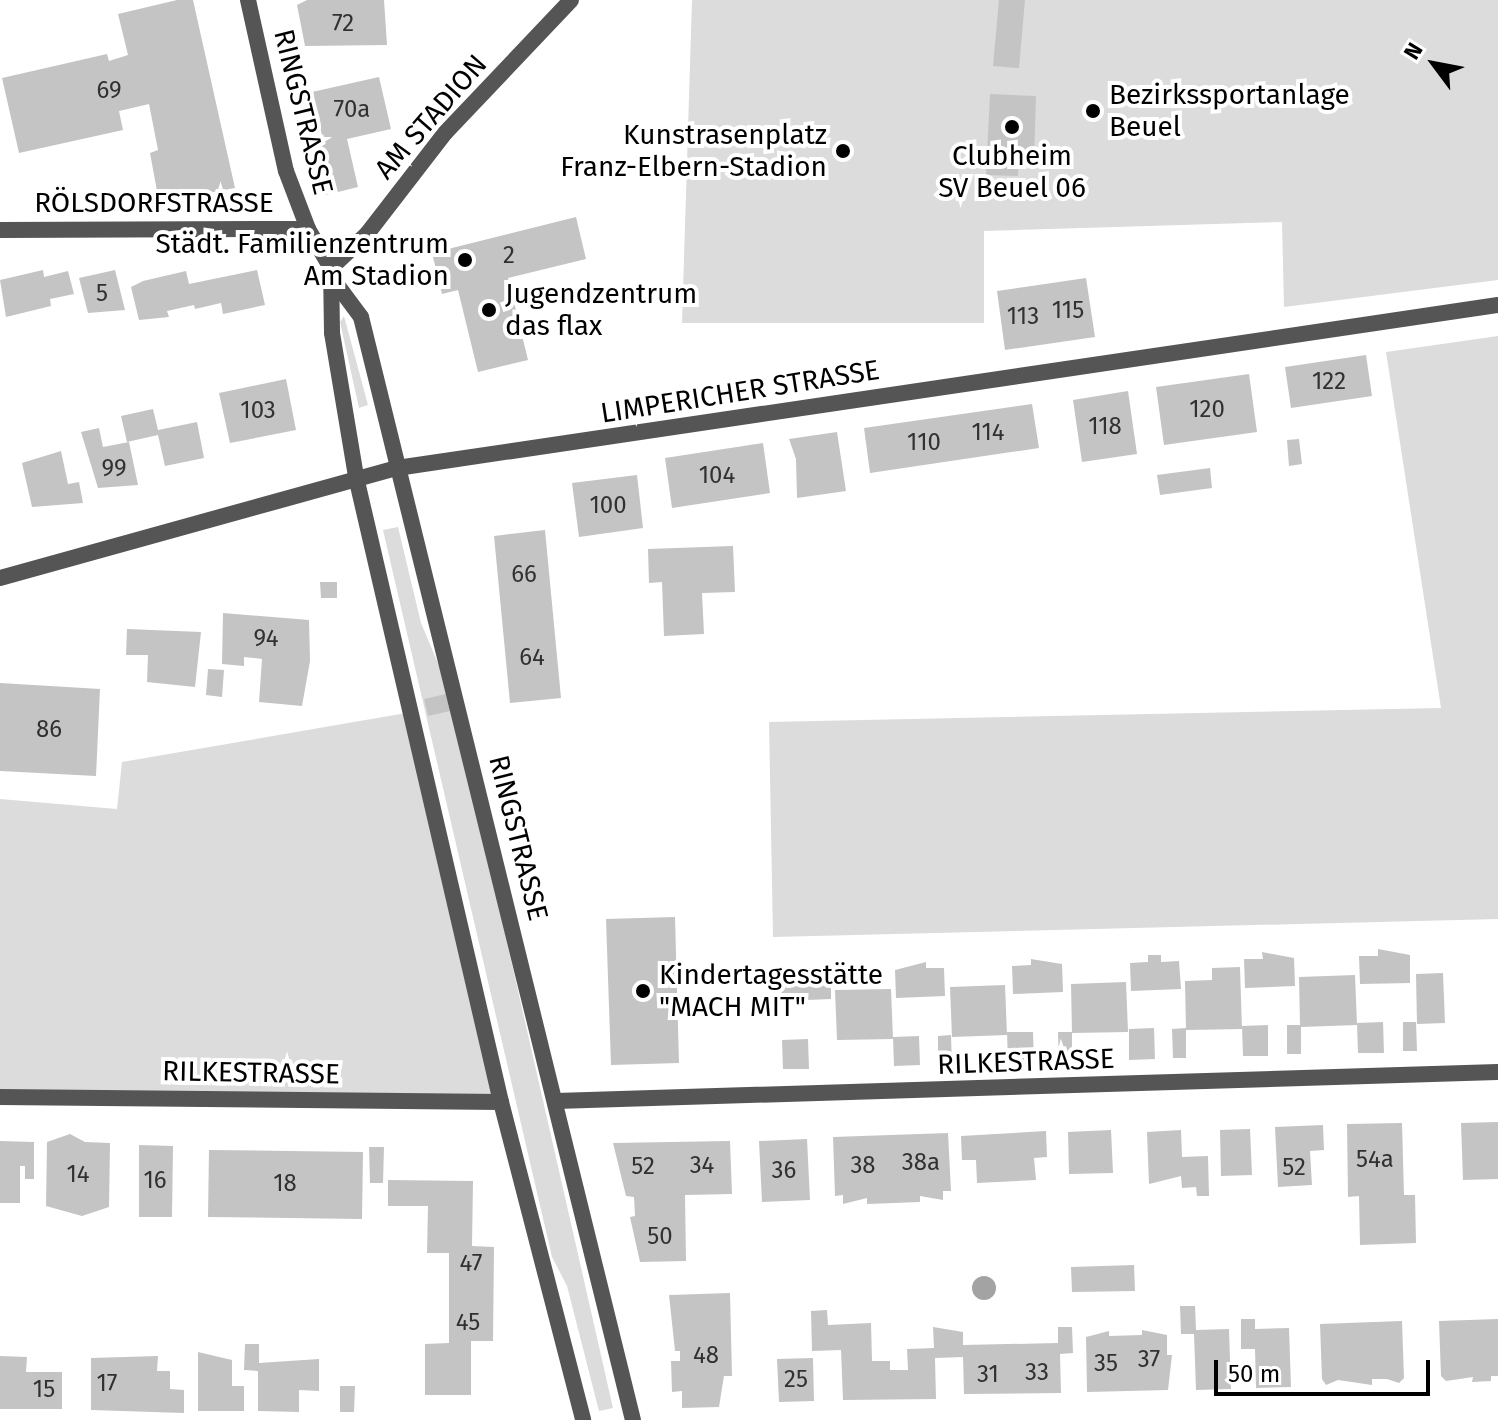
<!DOCTYPE html>
<html>
<head>
<meta charset="utf-8">
<style>
  body { margin:0 }
  #map { position:relative; width:1498px; height:1420px; overflow:hidden; background:#fff; font-family:"Fira Sans",sans-serif }
  div>[style] { position:absolute }
  .green>* { inset:0; background:#dcdcdc }
  .water>* { inset:0; background:#a3a3a3 }
  .round { border-radius:50% }
  .building>* { inset:0; background:#c4c4c4 }
  .minor>* { height:16px; margin:-8px; padding:0 8px; transform-origin:8px; border-radius:8px; background:#555 }
  .dots>* { width:22px; height:22px; translate:-50% -50%; box-sizing:border-box; border:4px solid #fff; border-radius:50% }
  span { translate:-50% -50%; white-space:nowrap; text-align:center; line-height:1.15; -webkit-text-stroke:8px #fff; paint-order:stroke }
  .number-label { font-size:24px; color:#313131 }
  .number-label span { -webkit-text-stroke-width:0 }
  .poi-label { font-size:28px; color:#000 }
  .left { translate:0 -50%; text-align:left }
  .right { translate:-100% -50%; text-align:right }
  .street-label { font-size:28px; color:#000 }
  .north { position:absolute; left:1394px; top:24px; width:80px; height:80px; -webkit-text-stroke:6px #fff; paint-order:stroke; rotate:302deg; font-size:22px; font-weight:700; line-height:32px; text-align:center; color:#000 }
  .north::after { content:''; display:block; margin:auto; width:28px; height:36px; background:#000; clip-path:polygon(50% 0,100% 100%,50% 72%,0 100%) }
  .scale { position:absolute; left:1214px; top:1360px; width:216px; height:36px; box-sizing:border-box; border:4px solid #000; border-top:0; padding-left:10px; font-size:24px; line-height:28px; white-space:nowrap; color:#000; -webkit-text-stroke:6px #fff; paint-order:stroke }
</style>
</head>
<body>
<div id="map">
  <div class="green">
    <i style="clip-path:polygon(692px 0,1498px 0,1498px 280px,1284px 307px,1282px 222px,984px 231px,984px 323px,682px 323px)"></i>
    <i style="clip-path:polygon(344px 316px,368px 405px,359px 408px,340px 322px)"></i>
    <i style="clip-path:polygon(1498px 336px,1498px 919px,773px 937px,769px 722px,1441px 708px,1386px 352px)"></i>
    <i style="clip-path:polygon(398px 527px,421px 623px,450px 692px,613px 1408px,599px 1411px,567px 1286px,552px 1257px,383px 530px)"></i>
    <i style="clip-path:polygon(412px 712px,501px 1102px,0 1097px,0 799px,117px 809px,122px 762px)"></i>
  </div>
  <div class="water">
    <i class="round" style="left:972px;top:1276px;width:24px;height:24px"></i>
  </div>
  <div class="building">
    <i style="clip-path:polygon(177px 0,193px 0,235px 188px,159px 202px,150px 153px,158px 150px,149px 104px,119px 111px,123px 130px,19px 153px,2px 78px,107px 54px,109px 61px,128px 55px,118px 14px)"></i>
    <i style="clip-path:polygon(307px 0,384px 0,387px 45px,305px 46px,297px 5px)"></i>
    <i style="clip-path:polygon(999px 0,1025px 0,1019px 68px,993px 66px)"></i>
    <i style="clip-path:polygon(379px 77px,391px 129px,347px 139px,358px 187px,326px 195px,315px 146px,324px 144px,312px 92px)"></i>
    <i style="clip-path:polygon(990px 94px,1036px 96px,1034px 159px,1019px 158px,1018px 176px,986px 175px)"></i>
    <i style="clip-path:polygon(576px 217px,586px 259px,508px 278px,528px 360px,478px 372px,458px 290px,442px 294px,432px 253px)"></i>
    <i style="clip-path:polygon(43px 270px,44px 277px,68px 271px,74px 294px,50px 299px,51px 306px,6px 317px,0 280px)"></i>
    <i style="clip-path:polygon(115px 270px,125px 310px,88px 313px,79px 278px)"></i>
    <i style="clip-path:polygon(257px 270px,265px 305px,223px 314px,221px 303px,195px 309px,194px 305px,167px 311px,169px 317px,139px 320px,131px 287px,143px 281px,186px 271px,189px 284px)"></i>
    <i style="clip-path:polygon(1086px 278px,1095px 337px,1005px 350px,997px 291px)"></i>
    <i style="clip-path:polygon(1366px 355px,1372px 396px,1291px 408px,1285px 367px)"></i>
    <i style="clip-path:polygon(1249px 374px,1257px 432px,1164px 445px,1156px 387px)"></i>
    <i style="clip-path:polygon(286px 379px,296px 430px,230px 443px,219px 393px)"></i>
    <i style="clip-path:polygon(1128px 391px,1137px 454px,1082px 462px,1073px 400px)"></i>
    <i style="clip-path:polygon(1032px 404px,1039px 448px,870px 473px,864px 428px)"></i>
    <i style="clip-path:polygon(153px 409px,158px 430px,197px 422px,204px 458px,165px 466px,158px 435px,127px 442px,121px 416px)"></i>
    <i style="clip-path:polygon(99px 428px,103px 447px,129px 442px,138px 485px,98px 488px,81px 432px)"></i>
    <i style="clip-path:polygon(837px 432px,846px 491px,797px 498px,796px 459px,789px 439px)"></i>
    <i style="clip-path:polygon(1299px 439px,1302px 464px,1289px 466px,1287px 440px)"></i>
    <i style="clip-path:polygon(763px 443px,770px 493px,672px 508px,665px 458px)"></i>
    <i style="clip-path:polygon(61px 451px,68px 484px,79px 482px,83px 503px,32px 507px,22px 463px)"></i>
    <i style="clip-path:polygon(1210px 468px,1212px 488px,1160px 495px,1157px 475px)"></i>
    <i style="clip-path:polygon(637px 475px,643px 528px,579px 537px,572px 483px)"></i>
    <i style="clip-path:polygon(545px 530px,561px 698px,510px 703px,494px 536px)"></i>
    <i style="clip-path:polygon(733px 546px,735px 592px,702px 593px,704px 634px,664px 636px,662px 582px,649px 583px,648px 549px)"></i>
    <i style="clip-path:polygon(320px 582px,337px 582px,337px 598px,321px 598px)"></i>
    <i style="clip-path:polygon(223px 613px,309px 620px,310px 661px,302px 706px,259px 702px,262px 659px,244px 657px,244px 666px,222px 664px)"></i>
    <i style="clip-path:polygon(127px 629px,201px 632px,195px 687px,147px 682px,148px 655px,126px 655px)"></i>
    <i style="clip-path:polygon(208px 669px,224px 670px,222px 697px,206px 695px)"></i>
    <i style="clip-path:polygon(0 683px,100px 689px,96px 776px,0 771px)"></i>
    <i style="clip-path:polygon(446px 694px,450px 711px,428px 716px,424px 699px)"></i>
    <i style="clip-path:polygon(675px 917px,679px 1063px,611px 1065px,606px 919px)"></i>
    <i style="clip-path:polygon(1378px 949px,1410px 955px,1410px 983px,1360px 984px,1359px 956px,1378px 956px)"></i>
    <i style="clip-path:polygon(1262px 952px,1294px 958px,1295px 986px,1245px 988px,1244px 959px,1263px 959px)"></i>
    <i style="clip-path:polygon(1148px 955px,1161px 955px,1161px 962px,1179px 961px,1181px 989px,1131px 991px,1130px 963px,1148px 962px)"></i>
    <i style="clip-path:polygon(1031px 959px,1062px 964px,1063px 992px,1013px 994px,1012px 966px,1031px 965px)"></i>
    <i style="clip-path:polygon(926px 962px,926px 968px,944px 968px,945px 996px,896px 998px,895px 970px)"></i>
    <i style="clip-path:polygon(1240px 967px,1242px 1029px,1186px 1030px,1185px 981px,1212px 980px,1212px 968px)"></i>
    <i style="clip-path:polygon(831px 971px,831px 999px,781px 1001px,781px 973px)"></i>
    <i style="clip-path:polygon(1443px 973px,1445px 1023px,1417px 1024px,1416px 974px)"></i>
    <i style="clip-path:polygon(1355px 975px,1357px 1025px,1301px 1027px,1301px 1054px,1287px 1054px,1287px 1025px,1300px 1025px,1299px 977px)"></i>
    <i style="clip-path:polygon(1126px 982px,1128px 1032px,1072px 1033px,1071px 984px)"></i>
    <i style="clip-path:polygon(1005px 985px,1007px 1035px,952px 1037px,950px 987px)"></i>
    <i style="clip-path:polygon(891px 989px,893px 1039px,837px 1040px,835px 990px)"></i>
    <i style="clip-path:polygon(1383px 1022px,1384px 1053px,1358px 1053px,1357px 1023px)"></i>
    <i style="clip-path:polygon(1403px 1022px,1416px 1022px,1417px 1051px,1403px 1051px)"></i>
    <i style="clip-path:polygon(1268px 1025px,1268px 1056px,1243px 1056px,1242px 1026px)"></i>
    <i style="clip-path:polygon(1154px 1028px,1155px 1059px,1129px 1060px,1129px 1029px)"></i>
    <i style="clip-path:polygon(1186px 1028px,1186px 1058px,1173px 1058px,1172px 1029px)"></i>
    <i style="clip-path:polygon(1007px 1032px,1033px 1032px,1034px 1063px,1008px 1063px)"></i>
    <i style="clip-path:polygon(1058px 1032px,1072px 1032px,1072px 1061px,1059px 1062px)"></i>
    <i style="clip-path:polygon(951px 1035px,952px 1065px,938px 1065px,938px 1036px)"></i>
    <i style="clip-path:polygon(919px 1036px,920px 1065px,894px 1066px,893px 1037px)"></i>
    <i style="clip-path:polygon(808px 1039px,809px 1069px,783px 1069px,782px 1040px)"></i>
    <i style="clip-path:polygon(1498px 1122px,1498px 1179px,1463px 1180px,1461px 1123px)"></i>
    <i style="clip-path:polygon(1402px 1123px,1404px 1195px,1415px 1195px,1416px 1243px,1360px 1245px,1359px 1196px,1348px 1197px,1347px 1124px)"></i>
    <i style="clip-path:polygon(1323px 1125px,1324px 1150px,1310px 1151px,1312px 1185px,1278px 1187px,1275px 1127px)"></i>
    <i style="clip-path:polygon(1250px 1129px,1252px 1175px,1221px 1176px,1220px 1130px)"></i>
    <i style="clip-path:polygon(1111px 1130px,1113px 1173px,1069px 1174px,1068px 1132px)"></i>
    <i style="clip-path:polygon(1181px 1130px,1182px 1157px,1208px 1156px,1209px 1196px,1197px 1196px,1196px 1187px,1182px 1188px,1181px 1176px,1149px 1184px,1147px 1132px)"></i>
    <i style="clip-path:polygon(1046px 1131px,1047px 1157px,1034px 1158px,1036px 1180px,977px 1183px,976px 1160px,962px 1160px,961px 1136px)"></i>
    <i style="clip-path:polygon(948px 1133px,951px 1191px,943px 1191px,943px 1200px,920px 1196px,920px 1202px,867px 1204px,867px 1198px,843px 1204px,843px 1195px,835px 1196px,833px 1137px)"></i>
    <i style="clip-path:polygon(70px 1134px,85px 1142px,110px 1143px,109px 1207px,82px 1216px,46px 1206px,47px 1142px)"></i>
    <i style="clip-path:polygon(807px 1139px,810px 1200px,762px 1202px,759px 1141px)"></i>
    <i style="clip-path:polygon(0 1141px,34px 1142px,34px 1179px,25px 1179px,25px 1166px,20px 1166px,20px 1203px,0 1203px)"></i>
    <i style="clip-path:polygon(730px 1141px,732px 1194px,685px 1195px,686px 1261px,640px 1262px,630px 1217px,635px 1216px,634px 1197px,626px 1196px,613px 1143px)"></i>
    <i style="clip-path:polygon(139px 1145px,173px 1146px,172px 1217px,139px 1217px)"></i>
    <i style="clip-path:polygon(369px 1147px,384px 1147px,383px 1183px,370px 1183px)"></i>
    <i style="clip-path:polygon(209px 1150px,363px 1152px,362px 1219px,208px 1217px)"></i>
    <i style="clip-path:polygon(388px 1180px,473px 1181px,472px 1246px,494px 1247px,493px 1341px,471px 1341px,471px 1395px,425px 1395px,425px 1344px,449px 1343px,449px 1253px,427px 1253px,428px 1206px,388px 1206px)"></i>
    <i style="clip-path:polygon(1134px 1265px,1135px 1291px,1072px 1292px,1071px 1267px)"></i>
    <i style="clip-path:polygon(730px 1293px,732px 1376px,724px 1376px,719px 1407px,682px 1408px,682px 1391px,672px 1392px,671px 1361px,680px 1361px,680px 1351px,675px 1351px,669px 1295px)"></i>
    <i style="clip-path:polygon(1180px 1306px,1195px 1306px,1196px 1330px,1229px 1329px,1231px 1389px,1196px 1390px,1194px 1334px,1181px 1334px)"></i>
    <i style="clip-path:polygon(827px 1310px,828px 1325px,871px 1323px,872px 1361px,890px 1361px,890px 1370px,908px 1370px,907px 1349px,934px 1348px,933px 1327px,963px 1332px,963px 1345px,1058px 1343px,1058px 1327px,1072px 1327px,1073px 1353px,1060px 1354px,1061px 1393px,964px 1394px,963px 1357px,935px 1358px,936px 1399px,843px 1400px,841px 1350px,812px 1351px,811px 1311px)"></i>
    <i style="clip-path:polygon(1241px 1319px,1255px 1319px,1255px 1329px,1289px 1328px,1291px 1387px,1256px 1388px,1255px 1349px,1241px 1349px)"></i>
    <i style="clip-path:polygon(1498px 1319px,1498px 1376px,1491px 1376px,1491px 1381px,1472px 1382px,1473px 1377px,1446px 1381px,1441px 1376px,1439px 1321px)"></i>
    <i style="clip-path:polygon(1402px 1321px,1404px 1378px,1399px 1383px,1387px 1379px,1372px 1379px,1372px 1385px,1338px 1380px,1326px 1385px,1322px 1379px,1320px 1324px)"></i>
    <i style="clip-path:polygon(1142px 1330px,1167px 1335px,1167px 1355px,1172px 1355px,1168px 1390px,1087px 1392px,1086px 1337px,1109px 1331px,1109px 1336px,1142px 1335px)"></i>
    <i style="clip-path:polygon(245px 1344px,259px 1344px,259px 1363px,319px 1359px,319px 1391px,299px 1390px,299px 1412px,258px 1411px,258px 1371px,244px 1370px)"></i>
    <i style="clip-path:polygon(198px 1352px,232px 1360px,232px 1386px,244px 1386px,244px 1411px,198px 1411px)"></i>
    <i style="clip-path:polygon(0 1356px,27px 1357px,26px 1372px,62px 1372px,62px 1409px,0 1409px)"></i>
    <i style="clip-path:polygon(158px 1356px,157px 1371px,170px 1371px,170px 1389px,184px 1390px,184px 1413px,91px 1410px,91px 1358px)"></i>
    <i style="clip-path:polygon(813px 1358px,814px 1401px,779px 1402px,777px 1359px)"></i>
    <i style="clip-path:polygon(340px 1386px,355px 1386px,354px 1412px,340px 1412px)"></i>
  </div>
  <div class="minor">
    <i style="left:248px;top:0;width:175px;rotate:77.5deg"></i>
    <i style="left:286px;top:171px;width:62px;rotate:69.2deg"></i>
    <i style="left:308px;top:229px;width:45px;rotate:59.5deg"></i>
    <i style="left:331px;top:268px;width:65px;rotate:89.1deg"></i>
    <i style="left:332px;top:333px;width:146px;rotate:80.5deg"></i>
    <i style="left:356px;top:477px;width:642px;rotate:76.94deg"></i>
    <i style="left:501px;top:1102px;width:328px;rotate:75.5deg"></i>
    <i style="left:0;top:230px;width:308px;rotate:-0.2deg"></i>
    <i style="left:331px;top:268px;width:50px;rotate:-43.4deg"></i>
    <i style="left:367px;top:234px;width:128px;rotate:-52.3deg"></i>
    <i style="left:445px;top:133px;width:183px;rotate:-46.5deg"></i>
    <i style="left:332px;top:278px;width:49px;rotate:53.4deg"></i>
    <i style="left:361px;top:317px;width:1136px;rotate:76.15deg"></i>
    <i style="left:0;top:578px;width:412px;rotate:-15.5deg"></i>
    <i style="left:397px;top:468px;width:1113px;rotate:-8.42deg"></i>
    <i style="left:0;top:1097px;width:501px;rotate:0.57deg"></i>
    <i style="left:556px;top:1101px;width:942px;rotate:-1.76deg"></i>
  </div>
  <div class="dots">
    <i style="left:1093px;top:111px;background:#000"></i>
    <i style="left:1012px;top:127px;background:#000"></i>
    <i style="left:843px;top:151px;background:#000"></i>
    <i style="left:465px;top:260px;background:#000"></i>
    <i style="left:489px;top:310px;background:#000"></i>
    <i style="left:643px;top:991px;background:#000"></i>
  </div>
  <div class="number-label">
    <span style="left:343px;top:24px">72</span>
    <span style="left:109px;top:91px">69</span>
    <span style="left:352px;top:110px">70a</span>
    <span style="left:509px;top:256px">2</span>
    <span style="left:102px;top:294px">5</span>
    <span style="left:1068px;top:311px">115</span>
    <span style="left:1023px;top:317px">113</span>
    <span style="left:1329px;top:382px">122</span>
    <span style="left:1207px;top:410px">120</span>
    <span style="left:258px;top:411px">103</span>
    <span style="left:1105px;top:427px">118</span>
    <span style="left:988px;top:433px">114</span>
    <span style="left:924px;top:443px">110</span>
    <span style="left:114px;top:469px">99</span>
    <span style="left:717px;top:476px">104</span>
    <span style="left:608px;top:506px">100</span>
    <span style="left:524px;top:575px">66</span>
    <span style="left:266px;top:639px">94</span>
    <span style="left:532px;top:658px">64</span>
    <span style="left:49px;top:730px">86</span>
    <span style="left:1375px;top:1160px">54a</span>
    <span style="left:921px;top:1163px">38a</span>
    <span style="left:702px;top:1166px">34</span>
    <span style="left:863px;top:1166px">38</span>
    <span style="left:643px;top:1167px">52</span>
    <span style="left:1294px;top:1168px">52</span>
    <span style="left:784px;top:1171px">36</span>
    <span style="left:78px;top:1175px">14</span>
    <span style="left:155px;top:1181px">16</span>
    <span style="left:285px;top:1184px">18</span>
    <span style="left:660px;top:1237px">50</span>
    <span style="left:471px;top:1264px">47</span>
    <span style="left:468px;top:1323px">45</span>
    <span style="left:706px;top:1356px">48</span>
    <span style="left:1149px;top:1360px">37</span>
    <span style="left:1106px;top:1364px">35</span>
    <span style="left:1037px;top:1373px">33</span>
    <span style="left:988px;top:1375px">31</span>
    <span style="left:796px;top:1380px">25</span>
    <span style="left:107px;top:1384px">17</span>
    <span style="left:44px;top:1390px">15</span>
  </div>
  <div class="poi-label">
    <span class="left" style="left:1109px;top:111px">Bezirkssportanlage<br>Beuel</span>
    <span class="right" style="left:827px;top:151px">Kunstrasenplatz<br>Franz-Elbern-Stadion</span>
    <span style="left:1012px;top:172px">Clubheim<br>SV Beuel 06</span>
    <span class="right" style="left:449px;top:260px">Städt. Familienzentrum<br>Am Stadion</span>
    <span class="left" style="left:505px;top:310px">Jugendzentrum<br>das flax</span>
    <span class="left" style="left:659px;top:991px">Kindertagesstätte<br>"MACH MIT"</span>
  </div>
  <div class="street-label">
    <span style="left:303px;top:112px;rotate:76deg">RINGSTRASSE</span>
    <span style="left:431px;top:117px;rotate:-49deg">AM STADION</span>
    <span style="left:154px;top:203px">RÖLSDORFSTRASSE</span>
    <span style="left:740px;top:392px;rotate:-9deg">LIMPERICHER STRASSE</span>
    <span style="left:518px;top:838px;rotate:76deg">RINGSTRASSE</span>
    <span style="left:1026px;top:1062px;rotate:-2deg">RILKESTRASSE</span>
    <span style="left:251px;top:1073px;rotate:1deg">RILKESTRASSE</span>
  </div>
  <div class="north">N</div>
  <div class="scale">50 m</div>
</div>
</body>
</html>
